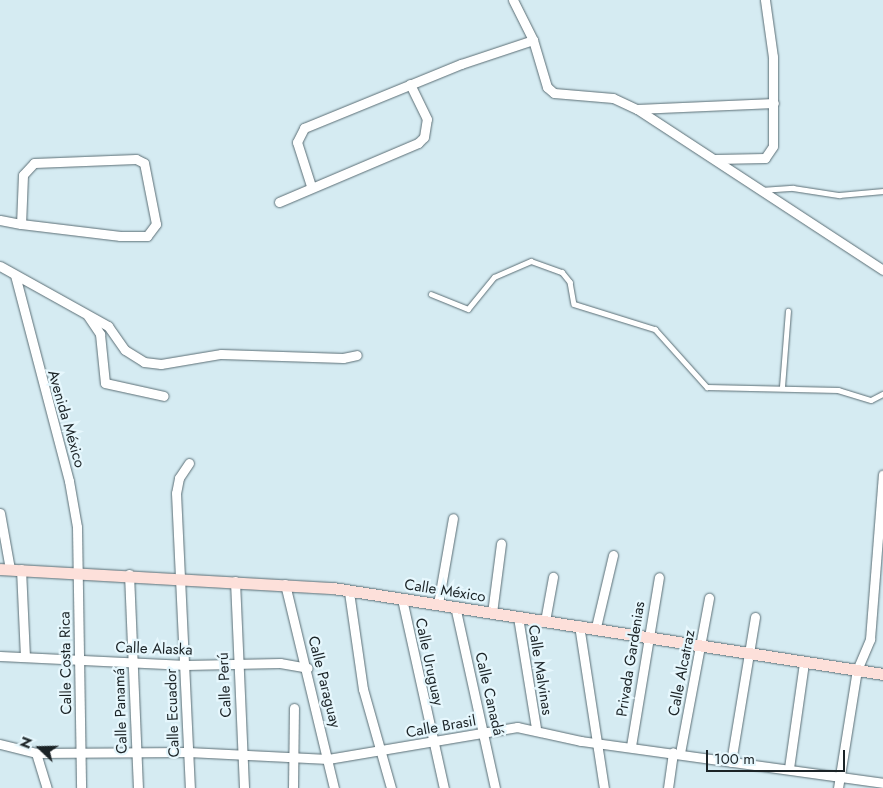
<!DOCTYPE html>
<html>
<head>
<meta charset="utf-8">
<style>
  body { margin:0 }
  #map { position:relative; width:883px; height:788px; overflow:hidden; background:#d5ebf2; font-family:Jost,sans-serif }
  div>[style] { position:absolute }
  .roads { filter:drop-shadow(0 0 1px #5b6e75) drop-shadow(0 0 1px #5b6e75) }
  .lane>* { height:4.5px; margin:-2.25px; padding:0 2.25px; transform-origin:2.25px; border-radius:2.25px; background:#fff }
  .street>* { height:9px; margin:-4.5px; padding:0 4.5px; transform-origin:4.5px; border-radius:4.5px; background:#fff }
  .secondary>* { height:11px; margin:-5.5px; padding:0 5.5px; transform-origin:5.5px; border-radius:5.5px; background:#fde0da }
  span { translate:-50% -50%; white-space:nowrap; text-align:center; line-height:1.15; -webkit-text-stroke:4.5px #e6f7fd; paint-order:stroke }
  .street-label { font-size:15px; color:#1b2326 }
  .north { position:absolute; left:15px; top:723px; width:50px; height:50px; -webkit-text-stroke:4px #e6f7fd; paint-order:stroke; rotate:291deg; font-size:14px; font-weight:700; line-height:20px; text-align:center; color:#1b2326 }
  .north::after { content:''; display:block; margin:auto; width:18px; height:22px; background:#1b2326; clip-path:polygon(50% 0,100% 100%,50% 72%,0 100%) }
  .scale { position:absolute; left:706px; top:750px; width:139px; height:22px; box-sizing:border-box; border:2px solid #1b2326; border-top:0; padding-left:6px; font-size:15px; line-height:18px; white-space:nowrap; color:#1b2326; -webkit-text-stroke:4px #e6f7fd; paint-order:stroke }
</style>
</head>
<body>
<div id="map">
  <div class="roads">
    <div class="lane">
      <i style="left:761px;top:190px;width:32px;rotate:-4deg"></i>
      <i style="left:793px;top:188px;width:47px;rotate:8.7deg"></i>
      <i style="left:839px;top:195px;width:44px;rotate:-5.2deg"></i>
      <i style="left:431px;top:294px;width:40px;rotate:22deg"></i>
      <i style="left:468px;top:309px;width:41px;rotate:-50.9deg"></i>
      <i style="left:494px;top:277px;width:40px;rotate:-23.4deg"></i>
      <i style="left:531px;top:261px;width:33px;rotate:20deg"></i>
      <i style="left:562px;top:272px;width:13px;rotate:51deg"></i>
      <i style="left:570px;top:282px;width:22px;rotate:80deg"></i>
      <i style="left:574px;top:304px;width:85px;rotate:17.2deg"></i>
      <i style="left:655px;top:329px;width:78px;rotate:48.1deg"></i>
      <i style="left:707px;top:387px;width:131px;rotate:1.3deg"></i>
      <i style="left:838px;top:390px;width:34px;rotate:17deg"></i>
      <i style="left:871px;top:400px;width:13px;rotate:-27deg"></i>
      <i style="left:782px;top:387px;width:76px;rotate:-85.5deg"></i>
    </div>
    <div class="street">
      <i style="left:513px;top:0;width:45px;rotate:63.4deg"></i>
      <i style="left:533px;top:40px;width:49px;rotate:73.4deg"></i>
      <i style="left:547px;top:87px;width:9px;rotate:41deg"></i>
      <i style="left:554px;top:93px;width:59px;rotate:4.8deg"></i>
      <i style="left:613px;top:98px;width:26px;rotate:25deg"></i>
      <i style="left:637px;top:109px;width:294px;rotate:33.2deg"></i>
      <i style="left:637px;top:109px;width:137px;rotate:-2.5deg"></i>
      <i style="left:715px;top:159px;width:50px;rotate:-1.1deg"></i>
      <i style="left:765px;top:158px;width:14px;rotate:-56deg"></i>
      <i style="left:773px;top:146px;width:89px;rotate:-90deg"></i>
      <i style="left:773px;top:57px;width:58px;rotate:-98deg"></i>
      <i style="left:311px;top:186px;width:46px;rotate:-107.7deg"></i>
      <i style="left:297px;top:142px;width:16px;rotate:-63deg"></i>
      <i style="left:304px;top:128px;width:170px;rotate:-22.2deg"></i>
      <i style="left:461px;top:64px;width:76px;rotate:-18.4deg"></i>
      <i style="left:279px;top:202px;width:151px;rotate:-23deg"></i>
      <i style="left:418px;top:143px;width:8px;rotate:-45deg"></i>
      <i style="left:424px;top:137px;width:18px;rotate:-81deg"></i>
      <i style="left:427px;top:119px;width:39px;rotate:-116deg"></i>
      <i style="left:0;top:220px;width:21px;rotate:11deg"></i>
      <i style="left:21px;top:224px;width:100px;rotate:6.9deg"></i>
      <i style="left:120px;top:236px;width:27px"></i>
      <i style="left:147px;top:236px;width:15px;rotate:-53deg"></i>
      <i style="left:156px;top:224px;width:62px;rotate:-101.1deg"></i>
      <i style="left:144px;top:163px;width:9px;rotate:-153deg"></i>
      <i style="left:136px;top:159px;width:102px;rotate:177.8deg"></i>
      <i style="left:34px;top:163px;width:16px;rotate:133deg"></i>
      <i style="left:23px;top:175px;width:49px;rotate:92.3deg"></i>
      <i style="left:0;top:266px;width:124px;rotate:29.1deg"></i>
      <i style="left:108px;top:326px;width:29px;rotate:55deg"></i>
      <i style="left:125px;top:350px;width:22px;rotate:32deg"></i>
      <i style="left:144px;top:362px;width:17px;rotate:7deg"></i>
      <i style="left:161px;top:364px;width:61px;rotate:-9.5deg"></i>
      <i style="left:221px;top:354px;width:122px;rotate:1.9deg"></i>
      <i style="left:343px;top:358px;width:14px;rotate:-12deg"></i>
      <i style="left:15px;top:275px;width:213px;rotate:75.3deg"></i>
      <i style="left:69px;top:481px;width:47px;rotate:80.1deg"></i>
      <i style="left:77px;top:527px;width:261px;rotate:89.1deg"></i>
      <i style="left:88px;top:316px;width:22px;rotate:56deg"></i>
      <i style="left:100px;top:334px;width:49px;rotate:84.2deg"></i>
      <i style="left:105px;top:383px;width:60px;rotate:12.4deg"></i>
      <i style="left:189px;top:463px;width:18px;rotate:124deg"></i>
      <i style="left:179px;top:478px;width:15px;rotate:101deg"></i>
      <i style="left:176px;top:493px;width:295px;rotate:87.3deg"></i>
      <i style="left:0;top:513px;width:57px;rotate:79.9deg"></i>
      <i style="left:21px;top:569px;width:88px;rotate:87.4deg"></i>
      <i style="left:129px;top:574px;width:214px;rotate:87.6deg"></i>
      <i style="left:235px;top:581px;width:207px;rotate:87.5deg"></i>
      <i style="left:285px;top:584px;width:210px;rotate:76.5deg"></i>
      <i style="left:349px;top:592px;width:98px;rotate:81.8deg"></i>
      <i style="left:363px;top:689px;width:103px;rotate:74.2deg"></i>
      <i style="left:402px;top:599px;width:194px;rotate:77.5deg"></i>
      <i style="left:438px;top:604px;width:87px;rotate:-80.1deg"></i>
      <i style="left:455px;top:606px;width:186px;rotate:77.6deg"></i>
      <i style="left:492px;top:613px;width:70px;rotate:-82.6deg"></i>
      <i style="left:518px;top:617px;width:112px;rotate:80.8deg"></i>
      <i style="left:545px;top:621px;width:45px;rotate:-79.7deg"></i>
      <i style="left:579px;top:625px;width:165px;rotate:81.3deg"></i>
      <i style="left:596px;top:627px;width:74px;rotate:-76.7deg"></i>
      <i style="left:0;top:656px;width:186px;rotate:2.8deg"></i>
      <i style="left:186px;top:665px;width:94px;rotate:-1.2deg"></i>
      <i style="left:280px;top:663px;width:28px;rotate:10deg"></i>
      <i style="left:0;top:744px;width:37px;rotate:14deg"></i>
      <i style="left:36px;top:753px;width:152px;rotate:-0.4deg"></i>
      <i style="left:188px;top:752px;width:140px;rotate:2.9deg"></i>
      <i style="left:328px;top:759px;width:192px;rotate:-9.6deg"></i>
      <i style="left:517px;top:727px;width:66px;rotate:12.3deg"></i>
      <i style="left:581px;top:741px;width:305px;rotate:7.9deg"></i>
      <i style="left:631px;top:746px;width:171px;rotate:-80.6deg"></i>
      <i style="left:36px;top:753px;width:37px;rotate:73deg"></i>
      <i style="left:680px;top:753px;width:158px;rotate:-79.4deg"></i>
      <i style="left:731px;top:762px;width:147px;rotate:-80.6deg"></i>
      <i style="left:789px;top:768px;width:107px;rotate:-81.9deg"></i>
      <i style="left:293px;top:788px;width:80px;rotate:-89.3deg"></i>
      <i style="left:668px;top:788px;width:36px;rotate:-82deg"></i>
      <i style="left:838px;top:788px;width:120px;rotate:-80.9deg"></i>
      <i style="left:857px;top:670px;width:34px;rotate:-67deg"></i>
      <i style="left:870px;top:639px;width:165px;rotate:-85.5deg"></i>
    </div>
    <div class="secondary">
      <i style="left:0;top:569px;width:334px;rotate:3.3deg"></i>
      <i style="left:333px;top:588px;width:557px;rotate:8.89deg"></i>
    </div>
  </div>
  <div class="street-label">
    <span style="left:66px;top:419px;rotate:74deg">Avenida México</span>
    <span style="left:445px;top:591px;rotate:9deg">Calle México</span>
    <span style="left:154px;top:649px;rotate:2deg">Calle Alaska</span>
    <span style="left:631px;top:659px;rotate:-81deg">Privada Gardenias</span>
    <span style="left:429px;top:662px;rotate:78deg">Calle Uruguay</span>
    <span style="left:66px;top:663px;rotate:-91deg">Calle Costa Rica</span>
    <span style="left:540px;top:670px;rotate:81deg">Calle Malvinas</span>
    <span style="left:682px;top:673px;rotate:-79deg">Calle Alcatraz</span>
    <span style="left:324px;top:682px;rotate:76deg">Calle Paraguay</span>
    <span style="left:225px;top:685px;rotate:-93deg">Calle Perú</span>
    <span style="left:489px;top:694px;rotate:77deg">Calle Canadá</span>
    <span style="left:121px;top:711px;rotate:-92deg">Calle Panamá</span>
    <span style="left:173px;top:713px;rotate:-92deg">Calle Ecuador</span>
    <span style="left:441px;top:727px;rotate:-10deg">Calle Brasil</span>
  </div>
  <div class="north">N</div>
  <div class="scale">100 m</div>
</div>
</body>
</html>
